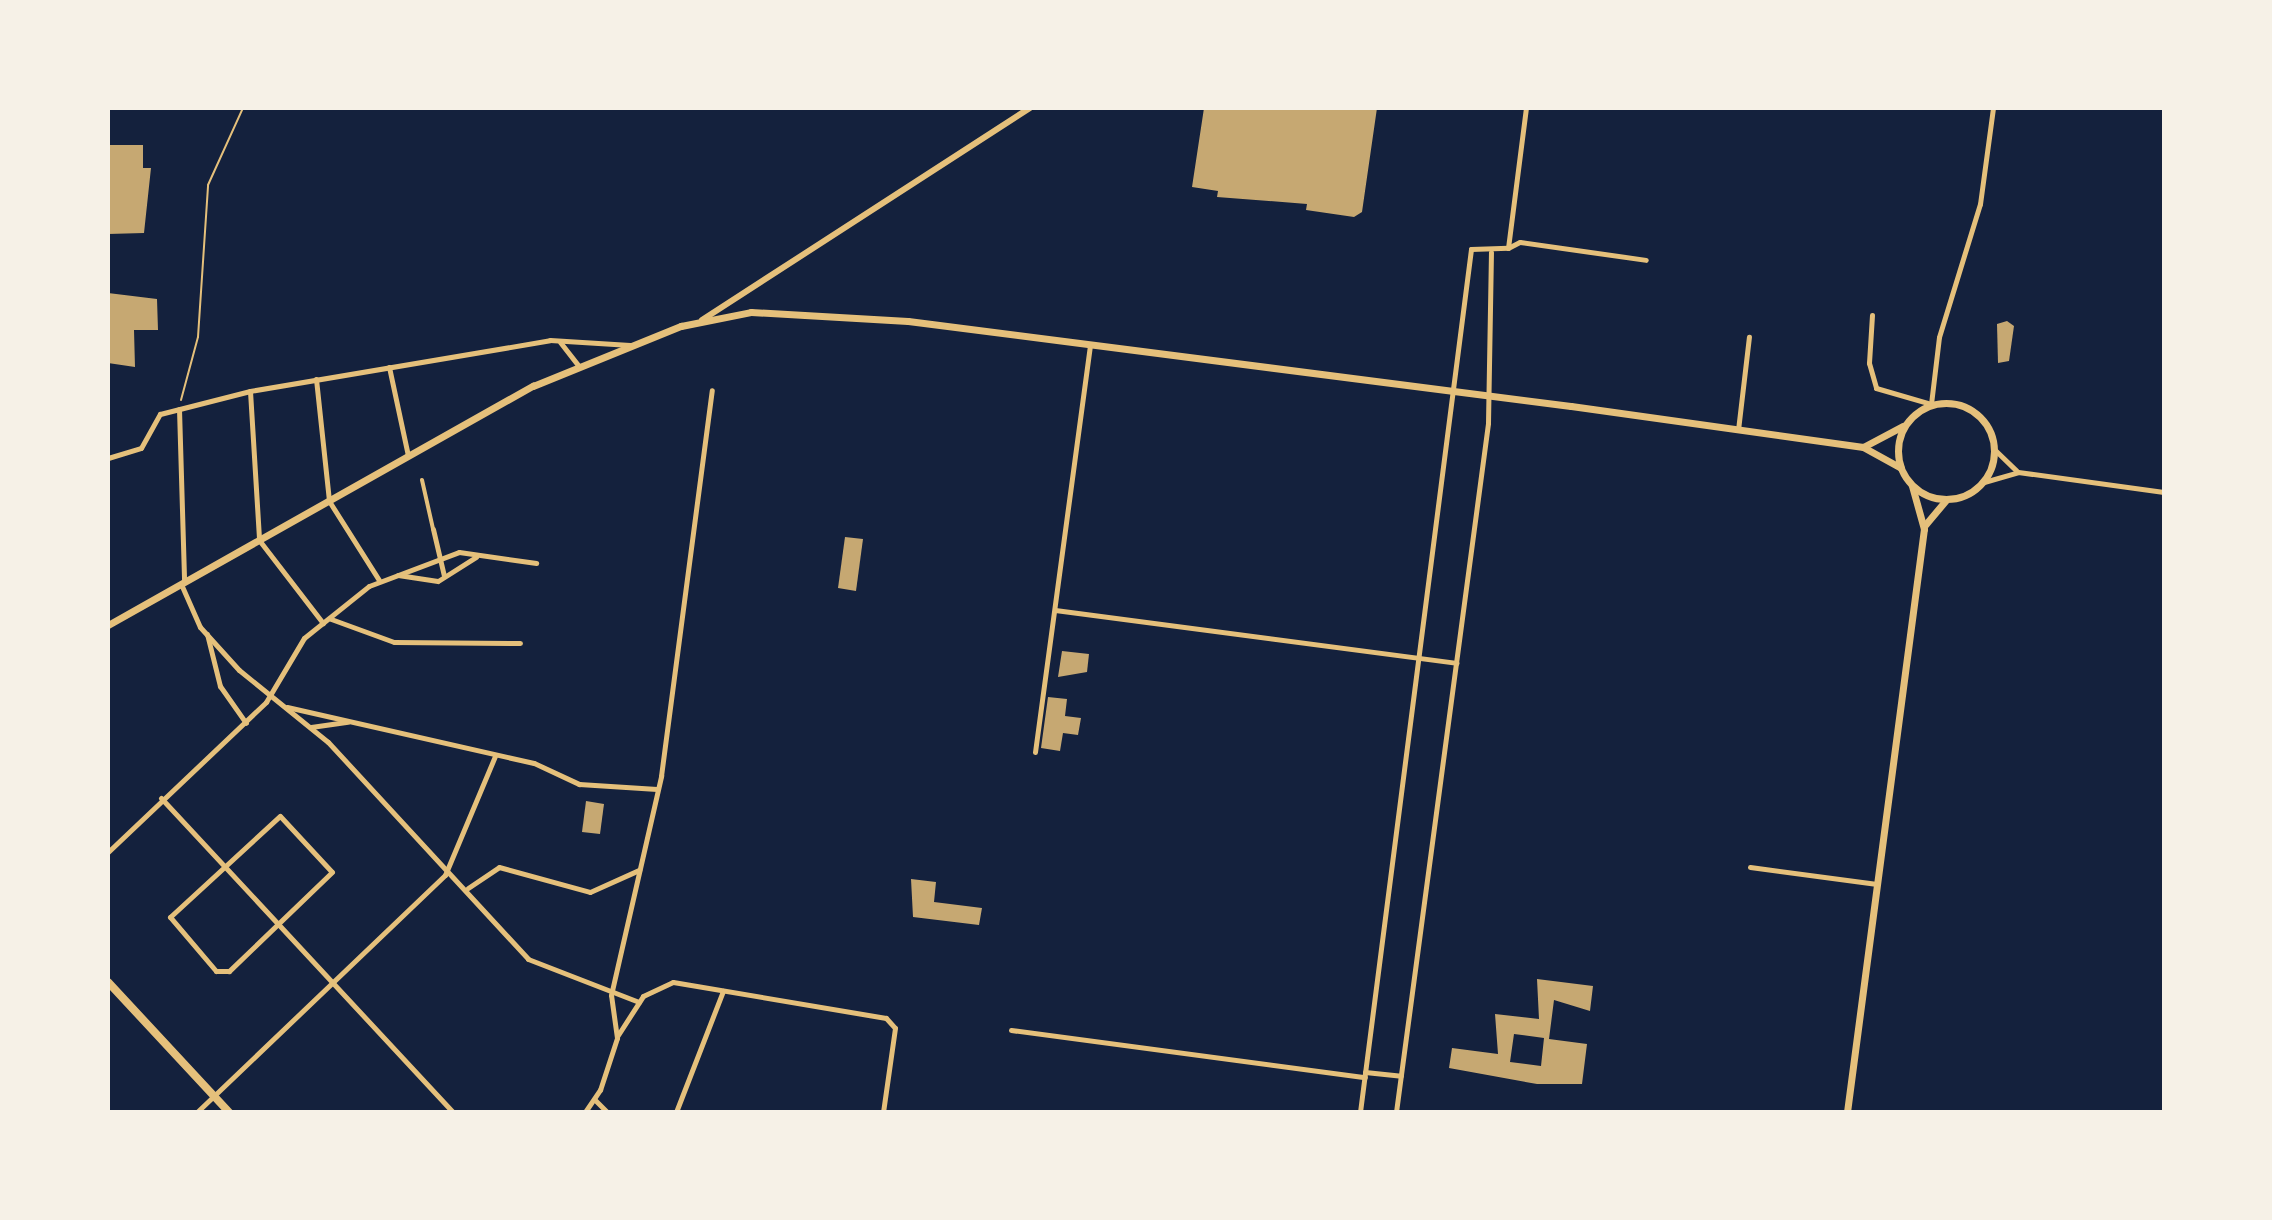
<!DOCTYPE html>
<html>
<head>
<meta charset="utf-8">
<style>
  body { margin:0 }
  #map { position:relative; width:2272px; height:1220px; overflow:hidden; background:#14213d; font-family:"Noto Serif",serif }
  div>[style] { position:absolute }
  .building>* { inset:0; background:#c6a872 }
  .path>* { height:2px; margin:-1px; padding:0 1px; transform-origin:1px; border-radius:1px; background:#e5c07b }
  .pedestrian>* { height:4px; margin:-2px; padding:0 2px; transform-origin:2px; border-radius:2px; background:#e5c07b }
  .minor>* { height:5px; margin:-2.5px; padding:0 2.5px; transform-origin:2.5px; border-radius:2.5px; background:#e5c07b }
  .tertiary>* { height:6px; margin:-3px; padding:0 3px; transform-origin:3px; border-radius:3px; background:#e5c07b }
  .secondary>* { height:7px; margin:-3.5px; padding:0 3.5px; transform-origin:3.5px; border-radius:3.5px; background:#e5c07b }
  .secondary>.ring { margin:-3.5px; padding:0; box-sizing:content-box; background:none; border:7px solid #e5c07b; border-radius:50% }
  .primary>* { height:8px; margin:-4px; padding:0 4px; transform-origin:4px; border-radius:4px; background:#e5c07b }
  span { translate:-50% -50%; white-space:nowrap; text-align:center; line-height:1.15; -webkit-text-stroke:8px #f6f1e7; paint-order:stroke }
  .frame { position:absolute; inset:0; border:110px solid #f6f1e7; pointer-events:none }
</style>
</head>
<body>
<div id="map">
  <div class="building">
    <i style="clip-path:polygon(1204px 108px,1377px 108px,1362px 212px,1354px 217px,1306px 210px,1307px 204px,1217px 197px,1218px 191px,1192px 187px)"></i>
    <i style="clip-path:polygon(108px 145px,143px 145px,143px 168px,151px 168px,144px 233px,108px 234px)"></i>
    <i style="clip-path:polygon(108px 293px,157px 299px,158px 330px,134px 330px,135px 367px,108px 363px)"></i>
    <i style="clip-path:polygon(2007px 321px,2014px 326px,2009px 361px,1998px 363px,1997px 324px)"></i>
    <i style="clip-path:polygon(845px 537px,863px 539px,856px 591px,838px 588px)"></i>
    <i style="clip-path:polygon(1062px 651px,1089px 654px,1087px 672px,1058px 677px)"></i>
    <i style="clip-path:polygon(1048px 697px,1067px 699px,1065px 716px,1081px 718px,1078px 735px,1063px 733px,1060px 751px,1041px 748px)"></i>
    <i style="clip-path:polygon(586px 801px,604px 804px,600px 834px,582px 832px)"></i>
    <i style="clip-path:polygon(911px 879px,936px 882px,934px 902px,982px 908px,979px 925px,913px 917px)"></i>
    <i style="clip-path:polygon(evenodd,1537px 979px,1593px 986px,1590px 1011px,1554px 1000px,1549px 1039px,1587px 1044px,1582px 1084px,1537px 1084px,1449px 1068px,1452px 1048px,1498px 1054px,1495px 1014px,1539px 1019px,1537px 979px,1514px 1034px,1544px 1038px,1541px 1066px,1510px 1062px,1514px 1034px)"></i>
  </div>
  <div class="path">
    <i style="left:181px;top:400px;width:65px;rotate:-74.9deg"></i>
    <i style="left:198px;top:337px;width:152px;rotate:-86.2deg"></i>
    <i style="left:208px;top:185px;width:85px;rotate:-65.6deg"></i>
  </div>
  <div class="pedestrian">
    <i style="left:422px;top:480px;width:50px;rotate:77.3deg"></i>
  </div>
  <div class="minor">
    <i style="left:1508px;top:248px;width:13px;rotate:-27deg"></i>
    <i style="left:1520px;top:242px;width:127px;rotate:8.1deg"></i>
    <i style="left:1872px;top:315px;width:48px;rotate:93.6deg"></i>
    <i style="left:1869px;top:363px;width:26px;rotate:74deg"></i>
    <i style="left:1876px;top:388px;width:57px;rotate:16.2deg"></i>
    <i style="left:1931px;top:404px;width:67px;rotate:-83.2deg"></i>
    <i style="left:1939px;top:337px;width:139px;rotate:-72.9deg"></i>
    <i style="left:1980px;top:204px;width:97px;rotate:-82.3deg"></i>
    <i style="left:560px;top:342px;width:29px;rotate:52deg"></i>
    <i style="left:389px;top:367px;width:91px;rotate:77.9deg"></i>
    <i style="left:316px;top:379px;width:123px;rotate:83.9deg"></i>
    <i style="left:329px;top:501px;width:93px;rotate:57.7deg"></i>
    <i style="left:250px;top:391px;width:149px;rotate:86.5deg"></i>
    <i style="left:259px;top:540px;width:105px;rotate:52.4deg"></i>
    <i style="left:179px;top:409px;width:173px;rotate:88.3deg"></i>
    <i style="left:1738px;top:430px;width:94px;rotate:-83.3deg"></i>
    <i style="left:1995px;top:450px;width:30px;rotate:44deg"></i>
    <i style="left:108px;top:458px;width:34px;rotate:-17deg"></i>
    <i style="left:141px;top:448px;width:39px;rotate:-61deg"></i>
    <i style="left:160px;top:414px;width:93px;rotate:-14.3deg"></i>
    <i style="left:250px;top:391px;width:304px;rotate:-9.6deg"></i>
    <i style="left:550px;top:340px;width:80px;rotate:3.6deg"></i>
    <i style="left:1984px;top:482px;width:35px;rotate:-16deg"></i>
    <i style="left:2018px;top:472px;width:147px;rotate:7.8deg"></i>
    <i style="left:433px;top:529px;width:48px;rotate:76.8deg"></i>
    <i style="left:398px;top:575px;width:40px;rotate:8.5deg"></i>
    <i style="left:438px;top:581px;width:45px;rotate:-32.3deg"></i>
    <i style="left:181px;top:584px;width:47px;rotate:66.2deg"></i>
    <i style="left:200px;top:627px;width:58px;rotate:47.8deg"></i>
    <i style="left:239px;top:670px;width:114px;rotate:39deg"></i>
    <i style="left:328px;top:742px;width:295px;rotate:47.3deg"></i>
    <i style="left:528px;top:959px;width:119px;rotate:21.2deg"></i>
    <i style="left:1055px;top:610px;width:405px;rotate:7.5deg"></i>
    <i style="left:331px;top:619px;width:67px;rotate:20.1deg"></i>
    <i style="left:394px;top:642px;width:126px;rotate:0.5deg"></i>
    <i style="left:207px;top:634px;width:54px;rotate:76deg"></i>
    <i style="left:220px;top:686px;width:45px;rotate:54.9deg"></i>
    <i style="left:287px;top:707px;width:253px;rotate:12.8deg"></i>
    <i style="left:534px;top:763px;width:50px;rotate:25deg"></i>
    <i style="left:579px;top:784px;width:78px;rotate:3.7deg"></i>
    <i style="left:311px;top:727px;width:37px;rotate:-8deg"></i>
    <i style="left:1035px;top:752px;width:411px;rotate:-82.3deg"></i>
    <i style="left:161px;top:798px;width:429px;rotate:47.1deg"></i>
    <i style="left:280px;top:816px;width:76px;rotate:47.1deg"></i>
    <i style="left:332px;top:872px;width:143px;rotate:136.1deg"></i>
    <i style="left:229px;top:971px;width:13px;rotate:180deg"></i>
    <i style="left:216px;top:971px;width:71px;rotate:-130.4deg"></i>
    <i style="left:170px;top:917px;width:149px;rotate:-42.6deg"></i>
    <i style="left:108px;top:852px;width:218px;rotate:-43.5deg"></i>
    <i style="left:266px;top:702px;width:74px;rotate:-59.3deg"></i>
    <i style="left:304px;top:638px;width:83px;rotate:-38.7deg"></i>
    <i style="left:369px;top:586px;width:96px;rotate:-20.7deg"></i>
    <i style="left:459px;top:552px;width:78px;rotate:8.1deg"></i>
    <i style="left:1750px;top:867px;width:128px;rotate:7.6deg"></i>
    <i style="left:468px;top:888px;width:37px;rotate:-34deg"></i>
    <i style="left:499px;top:867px;width:94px;rotate:15.4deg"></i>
    <i style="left:590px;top:892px;width:54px;rotate:-24.2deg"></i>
    <i style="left:1011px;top:1030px;width:357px;rotate:7.6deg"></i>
    <i style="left:618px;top:1035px;width:46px;rotate:-57.3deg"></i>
    <i style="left:643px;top:996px;width:33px;rotate:-25deg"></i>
    <i style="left:673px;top:982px;width:216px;rotate:9.6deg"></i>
    <i style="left:886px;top:1018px;width:13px;rotate:48deg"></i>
    <i style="left:895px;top:1028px;width:85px;rotate:98.1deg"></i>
    <i style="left:1365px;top:1072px;width:36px;rotate:6deg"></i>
    <i style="left:595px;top:1100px;width:17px;rotate:45deg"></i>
    <i style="left:197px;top:1112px;width:343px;rotate:-43.7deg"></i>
    <i style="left:445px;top:875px;width:129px;rotate:-67.2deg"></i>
    <i style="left:585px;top:1112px;width:27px;rotate:-56deg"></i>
    <i style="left:600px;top:1090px;width:55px;rotate:-71.9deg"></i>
    <i style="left:617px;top:1038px;width:43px;rotate:-97.9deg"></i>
    <i style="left:611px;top:995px;width:225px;rotate:-77.1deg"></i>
    <i style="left:661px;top:776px;width:389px;rotate:-82.5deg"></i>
    <i style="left:676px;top:1112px;width:130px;rotate:-68.8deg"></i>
    <i style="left:1360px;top:1112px;width:870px;rotate:-82.67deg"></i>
    <i style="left:1471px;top:249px;width:37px;rotate:-2deg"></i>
    <i style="left:1508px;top:248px;width:141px;rotate:-82.7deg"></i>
    <i style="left:1396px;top:1112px;width:695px;rotate:-82.39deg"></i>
    <i style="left:1488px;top:423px;width:171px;rotate:-89deg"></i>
  </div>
  <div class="tertiary">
    <i style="left:702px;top:320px;width:391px;rotate:-32.9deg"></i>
  </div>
  <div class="secondary">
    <i class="ring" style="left:1898px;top:403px;width:89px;height:89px"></i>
    <i style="left:1865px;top:446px;width:43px;rotate:-27.8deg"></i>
    <i style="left:1925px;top:525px;width:33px;rotate:-50deg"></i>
    <i style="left:108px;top:625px;width:488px;rotate:-29.4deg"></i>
    <i style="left:533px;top:386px;width:160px;rotate:-22.1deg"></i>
    <i style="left:681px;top:326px;width:71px;rotate:-11.3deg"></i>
    <i style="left:751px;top:312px;width:157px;rotate:3.3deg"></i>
    <i style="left:908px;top:321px;width:668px;rotate:7.31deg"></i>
    <i style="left:1571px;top:406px;width:295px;rotate:8deg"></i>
    <i style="left:1863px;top:447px;width:43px;rotate:28.9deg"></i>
    <i style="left:1847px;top:1112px;width:588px;rotate:-82.48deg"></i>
    <i style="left:1924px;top:529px;width:45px;rotate:-105.6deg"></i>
  </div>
  <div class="primary">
    <i style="left:108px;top:982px;width:178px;rotate:47.1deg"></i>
  </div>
  <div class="frame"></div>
</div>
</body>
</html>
